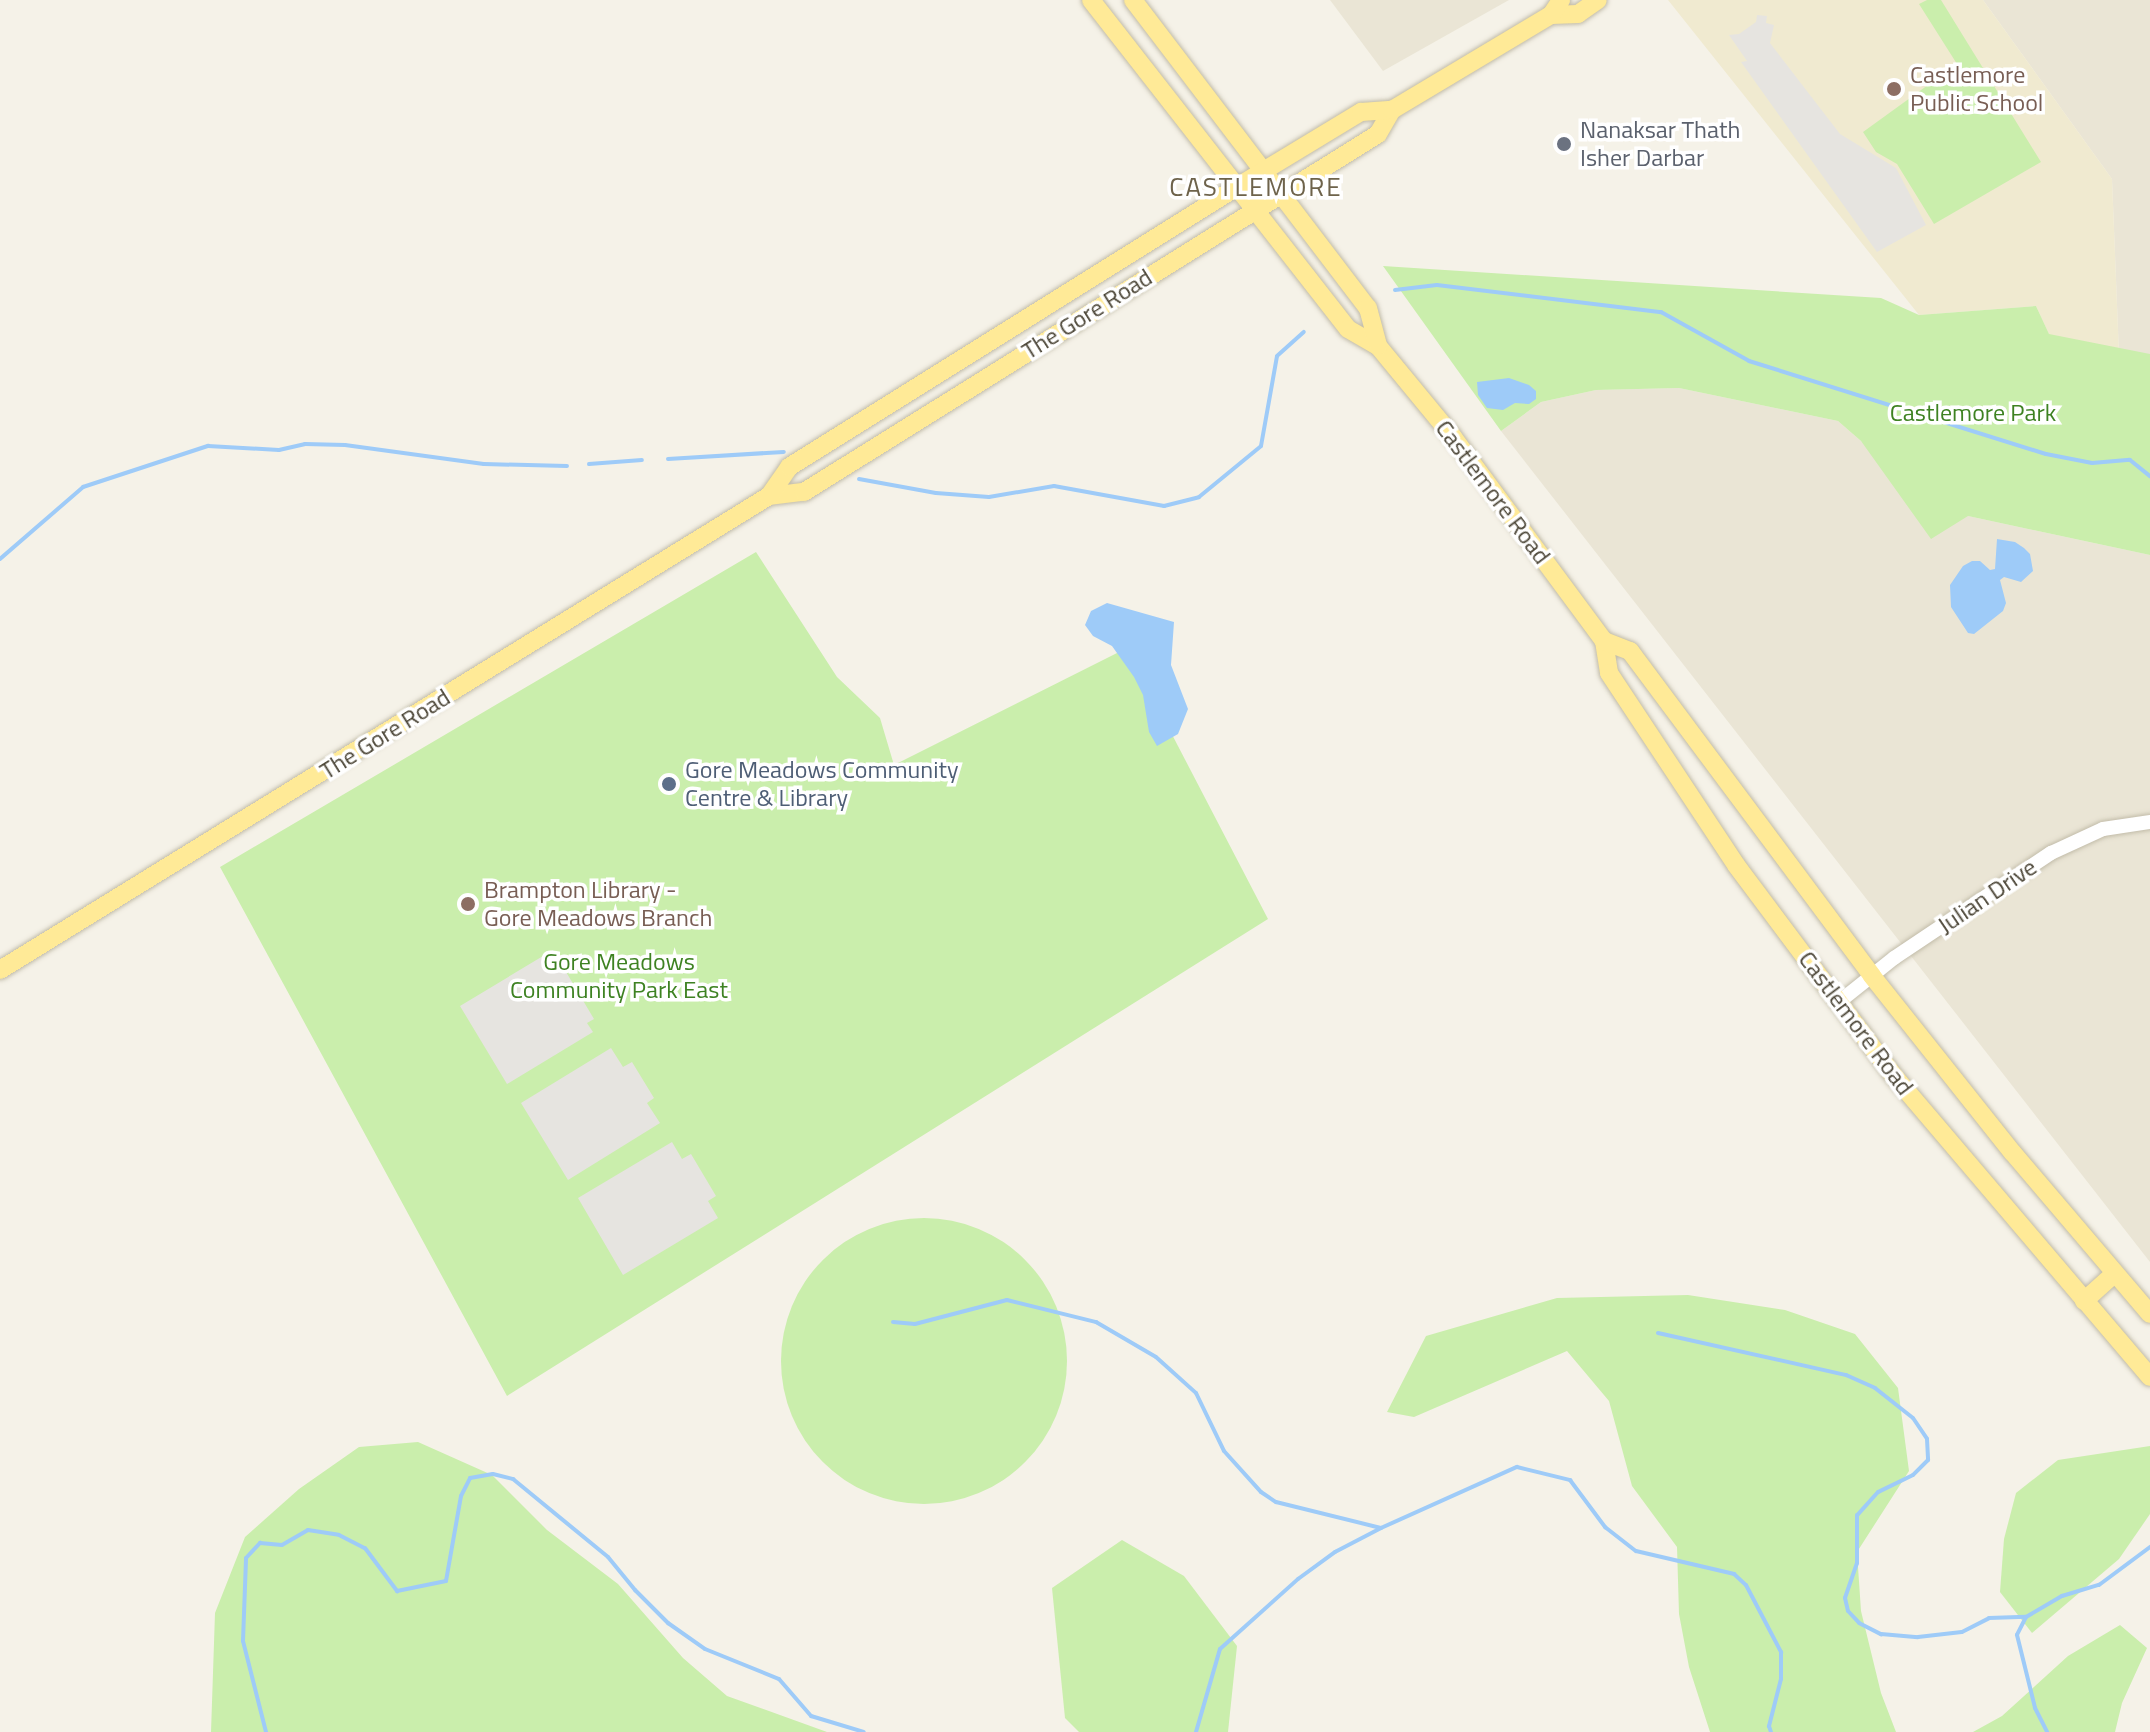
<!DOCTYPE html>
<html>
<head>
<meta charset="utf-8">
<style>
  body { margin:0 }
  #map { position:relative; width:2150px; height:1732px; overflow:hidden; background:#f5f2e8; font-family:"Titillium Web",sans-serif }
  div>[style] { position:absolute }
  .residential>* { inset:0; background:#eae5d5 }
  .education>* { inset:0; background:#f0ead0 }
  .green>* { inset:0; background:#caeeac }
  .round { border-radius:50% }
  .parking>* { inset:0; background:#e6e4e0 }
  .water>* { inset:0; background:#9ecbf8 }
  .stream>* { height:4px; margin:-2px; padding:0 2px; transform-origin:2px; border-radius:2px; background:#9ecbf8 }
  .roads { filter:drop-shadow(0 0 2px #c2bca9) drop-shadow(0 0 2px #c2bca9) }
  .minor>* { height:14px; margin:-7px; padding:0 7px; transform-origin:7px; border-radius:7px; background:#fff }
  .major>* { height:18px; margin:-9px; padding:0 9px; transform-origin:9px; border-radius:9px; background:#ffea97 }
  .dots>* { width:22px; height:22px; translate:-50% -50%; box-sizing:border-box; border:4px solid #fff; border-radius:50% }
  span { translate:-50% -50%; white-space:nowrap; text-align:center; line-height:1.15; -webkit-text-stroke:7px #fff; paint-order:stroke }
  .education-label { font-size:24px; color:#785e54 }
  .left { translate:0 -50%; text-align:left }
  .worship-label { font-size:24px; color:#5b616d }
  .street-label { font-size:24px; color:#4a4435 }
  .park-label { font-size:24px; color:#3e8222 }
  .service-label { font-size:24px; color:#4e5e75 }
  .neighbourhood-label { font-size:26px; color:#6e634b; letter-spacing:2px }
</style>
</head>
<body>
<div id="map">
  <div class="residential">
    <i style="clip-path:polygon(1330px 0,1509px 0,1383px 71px)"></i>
    <i style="clip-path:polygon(1983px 0,2150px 0,2150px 356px,2119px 355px,2112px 179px)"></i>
    <i style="clip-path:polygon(1679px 388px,1838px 421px,1861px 441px,1968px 516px,2150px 555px,2150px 1262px,1501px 431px,1541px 402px,1596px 390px)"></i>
  </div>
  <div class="education">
    <i style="clip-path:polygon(1668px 0,1983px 0,2112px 179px,2119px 355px,2053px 343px,2036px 306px,1919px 315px)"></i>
  </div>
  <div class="green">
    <i style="clip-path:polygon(1927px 0,1941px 0,2041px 162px,1934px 224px,1897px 164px,1876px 152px,1863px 132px,1957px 64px,1919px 4px)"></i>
    <i style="clip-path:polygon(1383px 266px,1881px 298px,1919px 315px,2036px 306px,2049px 334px,2150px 354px,2150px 555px,1968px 516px,1931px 539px,1861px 441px,1838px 421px,1679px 388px,1596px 390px,1541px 402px,1501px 431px)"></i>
    <i style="clip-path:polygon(756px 552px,837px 677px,880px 718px,894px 765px,1127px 648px,1268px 919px,507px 1396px,220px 867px)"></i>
    <i class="round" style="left:781px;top:1218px;width:286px;height:286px"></i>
    <i style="clip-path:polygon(1688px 1295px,1785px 1310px,1855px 1334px,1898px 1388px,1909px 1471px,1857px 1552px,1861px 1611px,1881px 1693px,1896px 1732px,1710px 1732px,1689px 1667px,1679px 1614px,1677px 1547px,1632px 1486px,1609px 1401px,1567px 1351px,1414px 1417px,1387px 1412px,1426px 1336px,1557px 1298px)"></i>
    <i style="clip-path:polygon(418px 1442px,492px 1475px,547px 1530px,618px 1584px,683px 1658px,727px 1696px,827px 1732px,211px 1732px,215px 1613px,245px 1537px,299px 1489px,359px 1447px)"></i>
    <i style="clip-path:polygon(2150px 1446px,2150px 1514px,2119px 1559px,2032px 1633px,2000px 1592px,2004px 1539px,2016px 1493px,2058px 1460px)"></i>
    <i style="clip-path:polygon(1122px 1540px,1184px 1576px,1237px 1646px,1228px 1732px,1079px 1732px,1065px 1718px,1052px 1588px)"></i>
    <i style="clip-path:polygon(2120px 1625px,2147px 1648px,2122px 1703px,2115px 1732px,1973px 1732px,2002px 1716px,2068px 1656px)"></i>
  </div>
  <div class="parking">
    <i style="clip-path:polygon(1757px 15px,1767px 16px,1766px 23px,1774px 25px,1770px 43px,1840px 134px,1896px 168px,1926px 225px,1877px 252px,1741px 62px,1747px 61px,1729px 35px,1739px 34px,1756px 22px)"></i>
    <i style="clip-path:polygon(553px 950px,594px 1019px,587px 1023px,593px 1032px,507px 1084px,460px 1006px)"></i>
    <i style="clip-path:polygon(611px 1048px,623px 1067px,632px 1062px,654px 1098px,647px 1103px,660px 1123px,568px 1180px,521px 1103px)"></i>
    <i style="clip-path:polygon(672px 1142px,682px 1159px,691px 1154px,716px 1196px,708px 1201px,718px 1218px,623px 1275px,578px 1198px)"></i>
  </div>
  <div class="water">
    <i style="clip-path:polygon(1509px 378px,1529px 385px,1536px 391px,1536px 399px,1529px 404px,1515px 403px,1503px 410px,1487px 408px,1478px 395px,1477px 382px)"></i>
    <i style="clip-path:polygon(1997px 539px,2015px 542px,2024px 548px,2030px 554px,2033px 571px,2021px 582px,2004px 577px,2000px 580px,2006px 603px,2003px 611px,1974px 634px,1968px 633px,1951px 607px,1950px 585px,1963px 566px,1972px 561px,1980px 561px,1990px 570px,1995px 569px)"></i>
    <i style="clip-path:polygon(1107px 603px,1174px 622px,1171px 665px,1188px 709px,1178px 734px,1157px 746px,1149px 732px,1143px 695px,1134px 677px,1112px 646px,1093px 636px,1085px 625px,1091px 611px)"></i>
  </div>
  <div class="stream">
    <i style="left:1395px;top:290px;width:42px;rotate:-6.8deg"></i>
    <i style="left:1437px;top:285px;width:226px;rotate:6.9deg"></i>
    <i style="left:1661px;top:312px;width:101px;rotate:29.1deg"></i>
    <i style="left:1749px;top:361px;width:311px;rotate:17.4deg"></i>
    <i style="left:2046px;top:454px;width:47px;rotate:11.1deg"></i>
    <i style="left:2092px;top:463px;width:38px;rotate:-5deg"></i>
    <i style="left:2130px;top:460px;width:26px;rotate:39deg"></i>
    <i style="left:668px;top:459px;width:116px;rotate:-3.5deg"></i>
    <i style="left:589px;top:464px;width:53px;rotate:-4.3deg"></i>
    <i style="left:859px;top:479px;width:78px;rotate:10.3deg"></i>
    <i style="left:936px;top:493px;width:53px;rotate:4.3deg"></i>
    <i style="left:989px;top:497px;width:66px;rotate:-9.6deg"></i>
    <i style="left:1054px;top:486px;width:112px;rotate:10.3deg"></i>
    <i style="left:1164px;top:506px;width:36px;rotate:-14deg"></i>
    <i style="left:1199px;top:497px;width:80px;rotate:-39.4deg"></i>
    <i style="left:1261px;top:446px;width:91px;rotate:-79.9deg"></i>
    <i style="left:1277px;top:356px;width:36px;rotate:-42deg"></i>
    <i style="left:0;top:559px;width:110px;rotate:-40.9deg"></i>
    <i style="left:83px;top:487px;width:132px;rotate:-18.2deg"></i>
    <i style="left:208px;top:446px;width:71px;rotate:3.2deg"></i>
    <i style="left:279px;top:450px;width:27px;rotate:-13deg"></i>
    <i style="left:305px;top:444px;width:40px;rotate:1.4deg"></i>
    <i style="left:345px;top:445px;width:140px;rotate:7.8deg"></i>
    <i style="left:484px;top:464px;width:83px;rotate:1.4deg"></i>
    <i style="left:893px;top:1322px;width:22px;rotate:5deg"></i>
    <i style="left:915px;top:1324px;width:95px;rotate:-14.6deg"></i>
    <i style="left:1007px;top:1300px;width:92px;rotate:13.9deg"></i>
    <i style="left:1096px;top:1322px;width:69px;rotate:30.3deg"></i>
    <i style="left:1156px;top:1357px;width:54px;rotate:42deg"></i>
    <i style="left:1196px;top:1393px;width:64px;rotate:64.2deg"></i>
    <i style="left:1224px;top:1451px;width:55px;rotate:47.9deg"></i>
    <i style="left:1261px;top:1492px;width:18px;rotate:34deg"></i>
    <i style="left:1276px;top:1502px;width:108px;rotate:13.9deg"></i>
    <i style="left:1658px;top:1333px;width:193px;rotate:12.6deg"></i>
    <i style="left:1846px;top:1375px;width:32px;rotate:24deg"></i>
    <i style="left:1875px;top:1388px;width:48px;rotate:38.3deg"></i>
    <i style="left:1913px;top:1418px;width:25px;rotate:56deg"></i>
    <i style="left:1927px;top:1439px;width:21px;rotate:87deg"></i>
    <i style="left:1928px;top:1460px;width:21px;rotate:135deg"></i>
    <i style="left:1913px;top:1475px;width:39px;rotate:154deg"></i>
    <i style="left:1878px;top:1492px;width:31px;rotate:132deg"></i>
    <i style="left:1857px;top:1515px;width:48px;rotate:90deg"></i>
    <i style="left:1857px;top:1563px;width:37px;rotate:109deg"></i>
    <i style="left:1845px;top:1598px;width:13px;rotate:77deg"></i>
    <i style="left:1848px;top:1611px;width:16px;rotate:47deg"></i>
    <i style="left:1859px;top:1623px;width:25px;rotate:27deg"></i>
    <i style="left:1881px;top:1634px;width:37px;rotate:5deg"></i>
    <i style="left:1918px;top:1637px;width:44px;rotate:-6.5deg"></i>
    <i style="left:1962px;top:1632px;width:30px;rotate:-27deg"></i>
    <i style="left:1989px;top:1618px;width:37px;rotate:-2deg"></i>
    <i style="left:2026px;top:1617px;width:42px;rotate:-30.3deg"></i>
    <i style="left:2062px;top:1596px;width:39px;rotate:-17deg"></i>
    <i style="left:2099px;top:1585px;width:64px;rotate:-36.7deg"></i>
    <i style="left:2026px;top:1617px;width:20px;rotate:117deg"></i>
    <i style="left:2017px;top:1635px;width:75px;rotate:76.1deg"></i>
    <i style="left:2035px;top:1708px;width:27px;rotate:63deg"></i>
    <i style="left:266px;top:1732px;width:94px;rotate:-104.2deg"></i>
    <i style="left:243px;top:1641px;width:83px;rotate:-87.9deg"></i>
    <i style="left:246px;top:1558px;width:21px;rotate:-47deg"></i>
    <i style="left:260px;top:1543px;width:22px;rotate:5deg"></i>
    <i style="left:282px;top:1545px;width:30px;rotate:-30deg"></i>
    <i style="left:308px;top:1530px;width:31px;rotate:9deg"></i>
    <i style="left:339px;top:1535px;width:29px;rotate:27deg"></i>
    <i style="left:365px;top:1548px;width:54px;rotate:53.3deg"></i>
    <i style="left:397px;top:1591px;width:50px;rotate:-11.5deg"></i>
    <i style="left:446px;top:1581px;width:86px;rotate:-80deg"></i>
    <i style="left:461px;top:1496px;width:20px;rotate:-63deg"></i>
    <i style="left:470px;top:1478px;width:23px;rotate:-10deg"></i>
    <i style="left:493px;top:1474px;width:21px;rotate:14deg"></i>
    <i style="left:513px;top:1479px;width:123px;rotate:39.4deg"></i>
    <i style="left:608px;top:1557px;width:43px;rotate:50.7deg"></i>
    <i style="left:635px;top:1590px;width:47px;rotate:45deg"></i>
    <i style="left:668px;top:1623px;width:45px;rotate:35.1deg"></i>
    <i style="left:705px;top:1649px;width:80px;rotate:22.1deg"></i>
    <i style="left:779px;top:1679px;width:49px;rotate:49.1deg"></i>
    <i style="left:811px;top:1716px;width:55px;rotate:16.8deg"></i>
    <i style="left:1196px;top:1732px;width:86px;rotate:-73.9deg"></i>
    <i style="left:1220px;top:1649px;width:105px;rotate:-41.9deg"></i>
    <i style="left:1298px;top:1579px;width:46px;rotate:-36.1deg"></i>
    <i style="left:1335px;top:1552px;width:52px;rotate:-27.6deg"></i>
    <i style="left:1381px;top:1528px;width:149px;rotate:-24.2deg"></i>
    <i style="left:1517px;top:1467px;width:55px;rotate:13.8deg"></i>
    <i style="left:1570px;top:1480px;width:59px;rotate:53.3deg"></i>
    <i style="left:1605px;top:1527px;width:39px;rotate:38deg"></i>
    <i style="left:1636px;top:1551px;width:101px;rotate:13.2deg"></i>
    <i style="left:1734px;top:1574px;width:16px;rotate:43deg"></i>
    <i style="left:1746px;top:1585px;width:76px;rotate:62.4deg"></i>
    <i style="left:1781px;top:1652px;width:27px;rotate:90deg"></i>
    <i style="left:1781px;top:1679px;width:49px;rotate:104.3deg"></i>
    <i style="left:1769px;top:1726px;width:6px;rotate:72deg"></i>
  </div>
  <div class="roads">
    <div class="minor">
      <i style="left:1839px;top:1002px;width:70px;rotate:-38.7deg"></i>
      <i style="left:1894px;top:958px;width:189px;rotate:-33.8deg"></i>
      <i style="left:2051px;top:853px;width:57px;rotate:-24.8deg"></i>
      <i style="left:2103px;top:829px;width:48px;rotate:-8.5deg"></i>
    </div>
    <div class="major">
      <i style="left:1091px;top:0;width:417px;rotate:52deg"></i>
      <i style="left:1348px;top:329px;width:34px;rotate:30deg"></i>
      <i style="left:1378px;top:346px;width:118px;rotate:50.5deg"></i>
      <i style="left:1453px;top:437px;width:254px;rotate:53.5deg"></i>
      <i style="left:1604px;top:641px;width:32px;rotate:81deg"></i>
      <i style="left:1609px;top:673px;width:230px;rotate:56.5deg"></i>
      <i style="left:1736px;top:865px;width:264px;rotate:53.2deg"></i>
      <i style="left:1894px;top:1076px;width:395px;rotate:49.6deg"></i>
      <i style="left:1133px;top:0;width:387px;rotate:52.7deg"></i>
      <i style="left:1368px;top:308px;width:39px;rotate:75deg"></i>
      <i style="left:1551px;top:15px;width:27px;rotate:-2deg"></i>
      <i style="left:1578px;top:14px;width:24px;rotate:-35deg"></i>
      <i style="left:769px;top:496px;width:35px;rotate:-7deg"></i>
      <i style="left:804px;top:492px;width:676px;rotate:-31.95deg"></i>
      <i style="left:1378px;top:134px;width:28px;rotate:-60deg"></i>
      <i style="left:1604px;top:641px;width:28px;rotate:21deg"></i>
      <i style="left:1630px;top:651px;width:405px;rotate:53.3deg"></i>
      <i style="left:1872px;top:976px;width:226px;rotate:51.5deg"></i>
      <i style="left:2013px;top:1153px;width:211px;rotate:49.6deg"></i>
      <i style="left:0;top:970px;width:903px;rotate:-31.65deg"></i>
      <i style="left:769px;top:496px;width:35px;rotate:-55deg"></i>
      <i style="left:789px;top:467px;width:528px;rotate:-32.01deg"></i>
      <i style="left:1237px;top:187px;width:145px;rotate:-31.2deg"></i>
      <i style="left:1361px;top:112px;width:31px;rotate:-4deg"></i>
      <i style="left:1392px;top:110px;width:185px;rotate:-30.9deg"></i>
      <i style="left:1551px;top:15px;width:18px;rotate:-56deg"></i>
      <i style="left:2084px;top:1301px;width:40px;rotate:-42deg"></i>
    </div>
  </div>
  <div class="dots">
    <i style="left:1894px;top:89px;background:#8d6e63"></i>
    <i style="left:1564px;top:144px;background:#6b7280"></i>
    <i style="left:669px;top:784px;background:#5c6f8a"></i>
    <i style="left:468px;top:904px;background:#8d6e63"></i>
  </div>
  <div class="education-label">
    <span class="left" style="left:1910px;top:89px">Castlemore<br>Public School</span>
    <span class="left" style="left:484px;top:904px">Brampton Library -<br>Gore Meadows Branch</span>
  </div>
  <div class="worship-label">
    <span class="left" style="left:1580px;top:144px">Nanaksar Thath<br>Isher Darbar</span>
  </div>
  <div class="street-label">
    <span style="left:1087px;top:314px;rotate:-32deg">The Gore Road</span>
    <span style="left:1493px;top:492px;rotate:53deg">Castlemore Road</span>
    <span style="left:385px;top:734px;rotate:-32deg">The Gore Road</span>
    <span style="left:1987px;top:896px;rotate:-34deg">Julian Drive</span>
    <span style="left:1856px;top:1023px;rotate:53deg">Castlemore Road</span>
  </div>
  <div class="park-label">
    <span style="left:1973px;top:413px">Castlemore Park</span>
    <span style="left:619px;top:976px">Gore Meadows<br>Community Park East</span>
  </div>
  <div class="service-label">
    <span class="left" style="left:685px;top:784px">Gore Meadows Community<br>Centre &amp; Library</span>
  </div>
  <div class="neighbourhood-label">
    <span style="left:1256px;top:187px">CASTLEMORE</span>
  </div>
</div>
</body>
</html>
